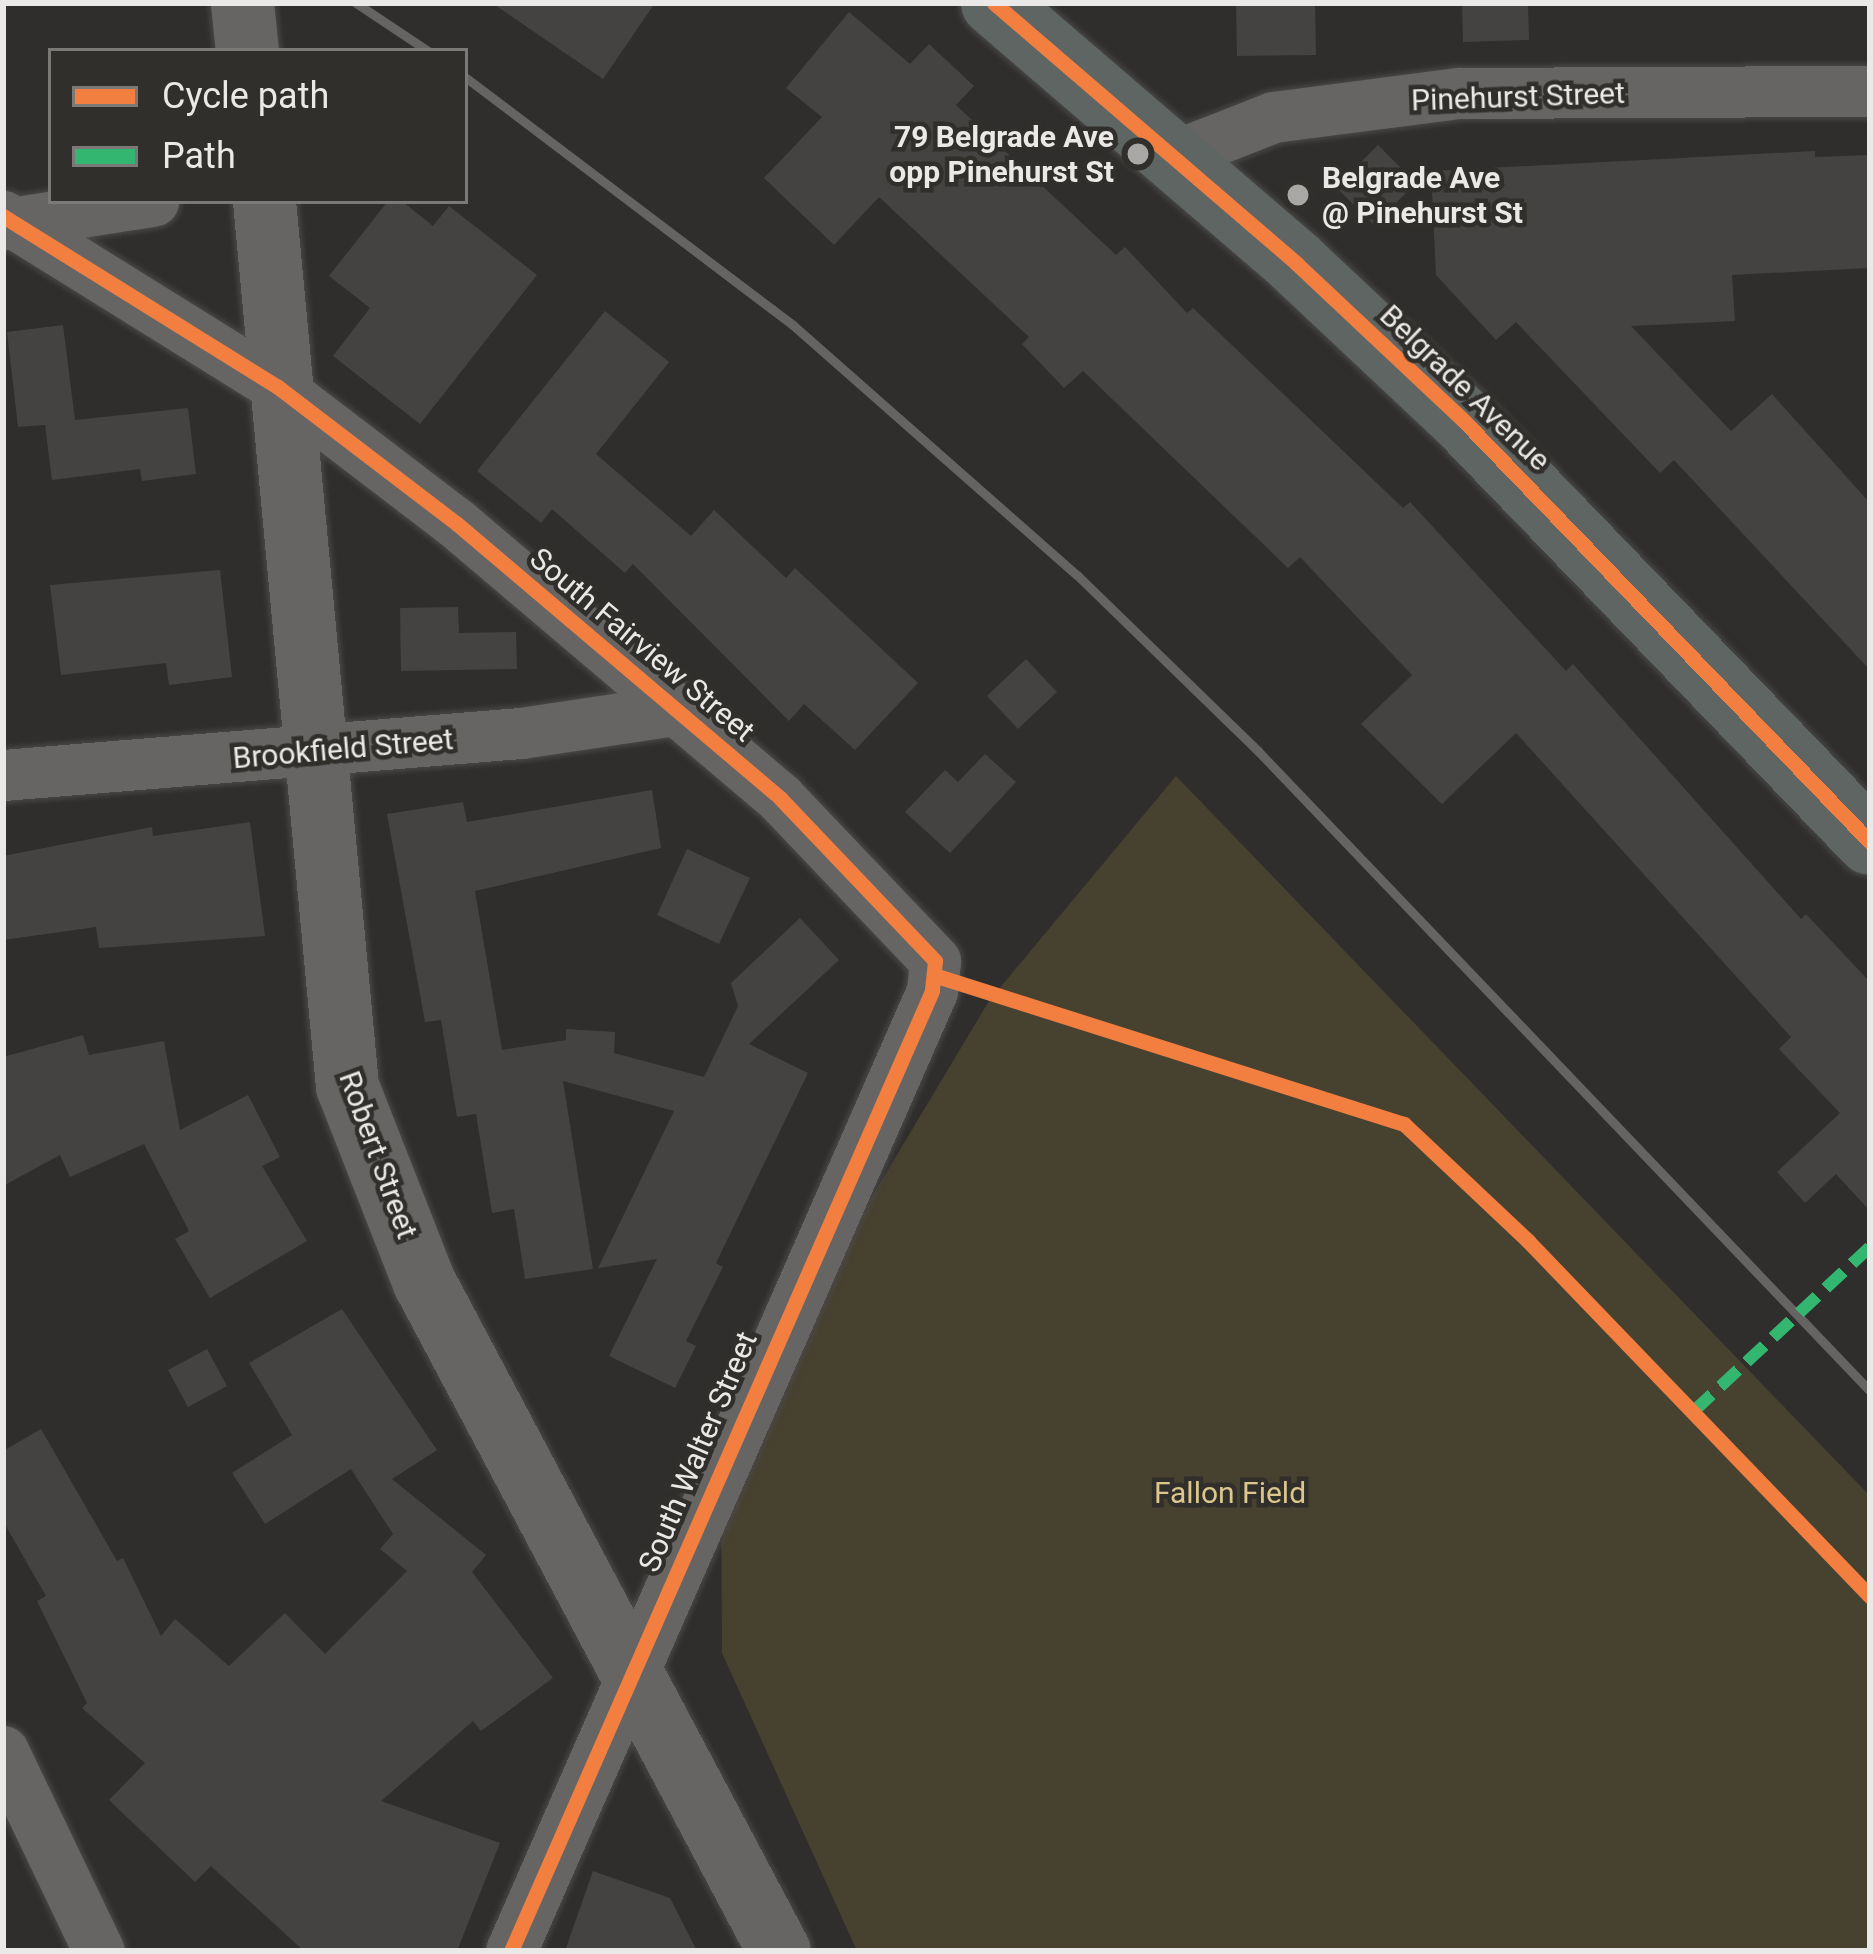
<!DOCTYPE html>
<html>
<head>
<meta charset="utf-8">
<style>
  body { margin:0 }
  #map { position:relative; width:1873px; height:1954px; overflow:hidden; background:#2f2e2d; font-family:Roboto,sans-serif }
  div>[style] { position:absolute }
  .green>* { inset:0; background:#474130 }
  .building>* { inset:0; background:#444342 }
  .roads { filter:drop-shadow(0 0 3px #4a4948) drop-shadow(0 0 3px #4a4948) }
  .minor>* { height:51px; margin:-25.5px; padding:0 25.5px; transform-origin:25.5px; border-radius:25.5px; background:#666564 }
  .tertiary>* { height:63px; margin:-31.5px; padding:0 31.5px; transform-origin:31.5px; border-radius:31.5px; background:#666564 }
  .primary>* { height:66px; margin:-33px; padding:0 33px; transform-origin:33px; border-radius:33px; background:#5f6563 }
  .rail>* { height:9px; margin:-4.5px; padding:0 4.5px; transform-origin:4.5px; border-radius:4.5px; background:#656463 }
  .quiet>* { height:12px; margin-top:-6px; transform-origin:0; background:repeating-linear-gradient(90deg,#33b770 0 24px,transparent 0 36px) }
  .cycleway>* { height:15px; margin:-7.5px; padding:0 7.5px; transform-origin:7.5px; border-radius:7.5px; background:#f27e40 }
  .dots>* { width:33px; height:33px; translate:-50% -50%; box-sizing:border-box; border:6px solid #302f2c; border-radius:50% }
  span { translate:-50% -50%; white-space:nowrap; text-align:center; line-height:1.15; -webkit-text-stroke:9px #302f2c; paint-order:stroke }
  .street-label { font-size:30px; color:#eae9e7 }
  .poi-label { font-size:30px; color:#eae9e7; font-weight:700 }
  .right { translate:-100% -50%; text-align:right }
  .left { translate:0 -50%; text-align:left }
  .park-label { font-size:30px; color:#dbc68b }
  .frame { position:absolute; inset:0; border:6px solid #eae9e7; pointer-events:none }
  .legend { position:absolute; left:48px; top:48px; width:420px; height:156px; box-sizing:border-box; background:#302f2c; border:3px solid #7a7977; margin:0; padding:15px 21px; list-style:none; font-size:36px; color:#eae9e7 }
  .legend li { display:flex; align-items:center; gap:24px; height:60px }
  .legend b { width:60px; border:3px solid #7a7977 }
</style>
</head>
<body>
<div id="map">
  <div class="green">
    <i style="clip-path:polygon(1176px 776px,1870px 1496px,1870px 1951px,857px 1951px,722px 1653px,721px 1473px,840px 1250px,989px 1001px)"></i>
  </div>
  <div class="building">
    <i style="clip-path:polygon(492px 3px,655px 3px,603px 79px)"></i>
    <i style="clip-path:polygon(1236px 3px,1315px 3px,1316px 55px,1237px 56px)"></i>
    <i style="clip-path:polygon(1462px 3px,1528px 3px,1529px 40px,1463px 42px)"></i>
    <i style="clip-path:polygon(849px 12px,910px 64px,929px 44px,974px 86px,956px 105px,1116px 255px,1125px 247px,1187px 313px,1193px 308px,1403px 508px,1410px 502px,1566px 671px,1573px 664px,1801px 919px,1806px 914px,1870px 982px,1870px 1211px,1836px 1174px,1805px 1203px,1777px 1172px,1840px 1113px,1779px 1049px,1791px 1037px,1516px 733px,1442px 804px,1361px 724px,1412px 675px,1300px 557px,1288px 568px,1083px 371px,1064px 388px,1022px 344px,1029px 337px,879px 197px,834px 245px,764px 178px,822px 117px,786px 88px)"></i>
    <i style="clip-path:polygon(1378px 145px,1416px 183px,1374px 225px,1336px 187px)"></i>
    <i style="clip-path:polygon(1815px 151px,1815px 157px,1870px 155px,1870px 268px,1732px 275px,1735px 321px,1631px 326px,1731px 431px,1772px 394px,1870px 503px,1870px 670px,1674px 460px,1660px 473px,1516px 322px,1496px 340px,1436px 275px,1431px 171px)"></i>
    <i style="clip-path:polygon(388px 201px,402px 201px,433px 226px,449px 206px,537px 275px,420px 424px,333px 356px,370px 308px,329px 276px)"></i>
    <i style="clip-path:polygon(605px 311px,669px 362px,596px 454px,691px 536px,714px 510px,786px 578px,795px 568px,918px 683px,855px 750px,804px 704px,789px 721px,633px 564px,625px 573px,552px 509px,541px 523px,477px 471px)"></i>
    <i style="clip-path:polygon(63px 325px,75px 420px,188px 408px,196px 474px,142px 481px,140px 469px,52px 480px,45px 425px,18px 427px,7px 332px)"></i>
    <i style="clip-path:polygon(220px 570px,232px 677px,169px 685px,166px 663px,61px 675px,50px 585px)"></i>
    <i style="clip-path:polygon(458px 607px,459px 633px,516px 632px,517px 669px,401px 671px,400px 608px)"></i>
    <i style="clip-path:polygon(1026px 659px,1057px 692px,1018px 729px,987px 696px)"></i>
    <i style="clip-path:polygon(985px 754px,1016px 782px,950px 853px,905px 812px,945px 770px,958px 782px)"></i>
    <i style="clip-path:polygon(652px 790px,661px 848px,475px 891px,502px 1050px,566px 1040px,566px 1029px,615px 1032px,614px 1053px,704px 1077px,738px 1006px,731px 983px,800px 918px,839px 960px,749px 1044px,808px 1073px,716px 1263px,723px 1267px,686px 1341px,696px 1346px,675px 1388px,609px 1356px,657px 1259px,598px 1268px,674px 1111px,563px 1081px,593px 1269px,525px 1279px,514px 1209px,492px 1213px,476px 1114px,457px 1117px,441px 1020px,425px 1022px,387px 814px,463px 802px,467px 822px)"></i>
    <i style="clip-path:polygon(250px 822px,265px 936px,99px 948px,96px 927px,3px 940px,3px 856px,152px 827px,153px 836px)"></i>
    <i style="clip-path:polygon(687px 849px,750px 878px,719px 944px,657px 915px)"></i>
    <i style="clip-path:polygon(83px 1035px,89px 1055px,164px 1041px,180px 1130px,248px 1095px,280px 1157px,262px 1166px,307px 1241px,210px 1298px,175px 1239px,189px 1231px,144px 1144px,70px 1177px,60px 1155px,3px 1186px,3px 1057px)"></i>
    <i style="clip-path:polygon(342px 1309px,437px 1450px,392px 1479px,486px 1555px,472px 1572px,553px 1678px,481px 1731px,473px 1721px,381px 1801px,500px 1843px,457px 1951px,304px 1951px,211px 1866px,195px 1882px,109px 1800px,145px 1763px,82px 1708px,87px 1703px,37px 1601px,46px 1596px,3px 1521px,3px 1451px,41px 1429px,117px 1561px,123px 1558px,161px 1636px,175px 1619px,229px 1666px,285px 1613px,325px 1654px,407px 1571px,380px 1549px,393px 1534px,351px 1469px,265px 1524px,232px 1473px,292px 1435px,249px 1363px)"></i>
    <i style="clip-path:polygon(207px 1349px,227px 1386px,188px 1407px,168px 1370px)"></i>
    <i style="clip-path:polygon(593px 1871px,670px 1898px,697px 1951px,565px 1951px)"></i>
  </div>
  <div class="roads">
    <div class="minor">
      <i style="left:1174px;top:156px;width:106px;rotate:-21.5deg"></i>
      <i style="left:1273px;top:117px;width:188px;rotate:-7.4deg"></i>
      <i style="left:1459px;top:93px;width:411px;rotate:-0.3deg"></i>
      <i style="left:3px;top:216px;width:324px;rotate:31.9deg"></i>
      <i style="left:278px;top:387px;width:224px;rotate:37.4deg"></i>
      <i style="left:456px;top:523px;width:425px;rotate:40.3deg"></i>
      <i style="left:780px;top:798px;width:225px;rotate:46.4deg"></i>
      <i style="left:935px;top:961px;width:30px;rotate:96deg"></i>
      <i style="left:932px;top:991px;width:1048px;rotate:113.68deg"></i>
      <i style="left:4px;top:224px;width:151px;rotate:-8.8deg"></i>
      <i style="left:3px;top:775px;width:520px;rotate:-4.64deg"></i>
      <i style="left:521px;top:733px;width:162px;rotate:-8.5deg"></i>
      <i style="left:3px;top:1751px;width:222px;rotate:64.4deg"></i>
    </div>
    <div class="tertiary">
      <i style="left:242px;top:3px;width:48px;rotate:84.1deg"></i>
      <i style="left:264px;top:201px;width:889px;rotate:84.64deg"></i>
      <i style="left:347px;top:1086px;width:211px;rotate:68.6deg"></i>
      <i style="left:424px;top:1282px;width:757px;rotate:62.05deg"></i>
    </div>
    <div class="primary">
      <i style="left:994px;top:3px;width:400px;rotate:40.7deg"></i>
      <i style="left:1297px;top:264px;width:228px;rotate:43.2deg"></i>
      <i style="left:1463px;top:420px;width:586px;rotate:46.04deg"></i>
    </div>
  </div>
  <div class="rail">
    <i style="left:356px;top:3px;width:87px;rotate:33.7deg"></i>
    <i style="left:465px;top:77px;width:411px;rotate:37.1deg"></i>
    <i style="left:793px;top:325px;width:378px;rotate:41.4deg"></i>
    <i style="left:1077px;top:575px;width:252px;rotate:44.2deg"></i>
    <i style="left:1258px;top:751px;width:886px;rotate:46.28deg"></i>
  </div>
  <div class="quiet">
    <i style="left:1694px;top:1411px;width:241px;rotate:-43deg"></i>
  </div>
  <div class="cycleway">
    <i style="left:994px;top:3px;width:400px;rotate:40.7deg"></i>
    <i style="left:1297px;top:264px;width:228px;rotate:43.2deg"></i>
    <i style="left:1463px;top:420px;width:586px;rotate:46.04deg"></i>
    <i style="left:3px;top:216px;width:324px;rotate:31.9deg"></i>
    <i style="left:278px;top:387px;width:224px;rotate:37.4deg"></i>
    <i style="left:456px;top:523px;width:425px;rotate:40.3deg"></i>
    <i style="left:780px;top:798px;width:225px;rotate:46.4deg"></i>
    <i style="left:935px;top:961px;width:30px;rotate:96deg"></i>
    <i style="left:932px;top:991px;width:1048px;rotate:113.68deg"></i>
    <i style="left:937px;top:976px;width:490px;rotate:17.6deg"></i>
    <i style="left:1404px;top:1124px;width:170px;rotate:43.3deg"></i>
    <i style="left:1528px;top:1241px;width:493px;rotate:46.1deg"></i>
  </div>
  <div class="dots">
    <i style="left:1138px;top:154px;background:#a9a8a6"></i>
    <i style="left:1298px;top:195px;background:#a9a8a6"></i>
  </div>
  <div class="street-label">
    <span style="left:1518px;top:97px;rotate:-2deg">Pinehurst Street</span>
    <span style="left:1465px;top:388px;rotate:44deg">Belgrade Avenue</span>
    <span style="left:642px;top:645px;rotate:40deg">South Fairview Street</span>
    <span style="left:343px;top:749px;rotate:-5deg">Brookfield Street</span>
    <span style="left:378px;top:1155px;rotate:70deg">Robert Street</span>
    <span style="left:698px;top:1452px;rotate:-67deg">South Walter Street</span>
  </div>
  <div class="poi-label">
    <span class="right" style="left:1114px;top:154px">79 Belgrade Ave<br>opp Pinehurst St</span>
    <span class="left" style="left:1322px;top:195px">Belgrade Ave<br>@ Pinehurst St</span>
  </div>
  <div class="park-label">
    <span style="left:1230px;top:1493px">Fallon Field</span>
  </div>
  <div class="frame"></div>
  <ul class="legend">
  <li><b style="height:15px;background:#f27e40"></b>Cycle path</li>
  <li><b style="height:15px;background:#33b770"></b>Path</li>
  </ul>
</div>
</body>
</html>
